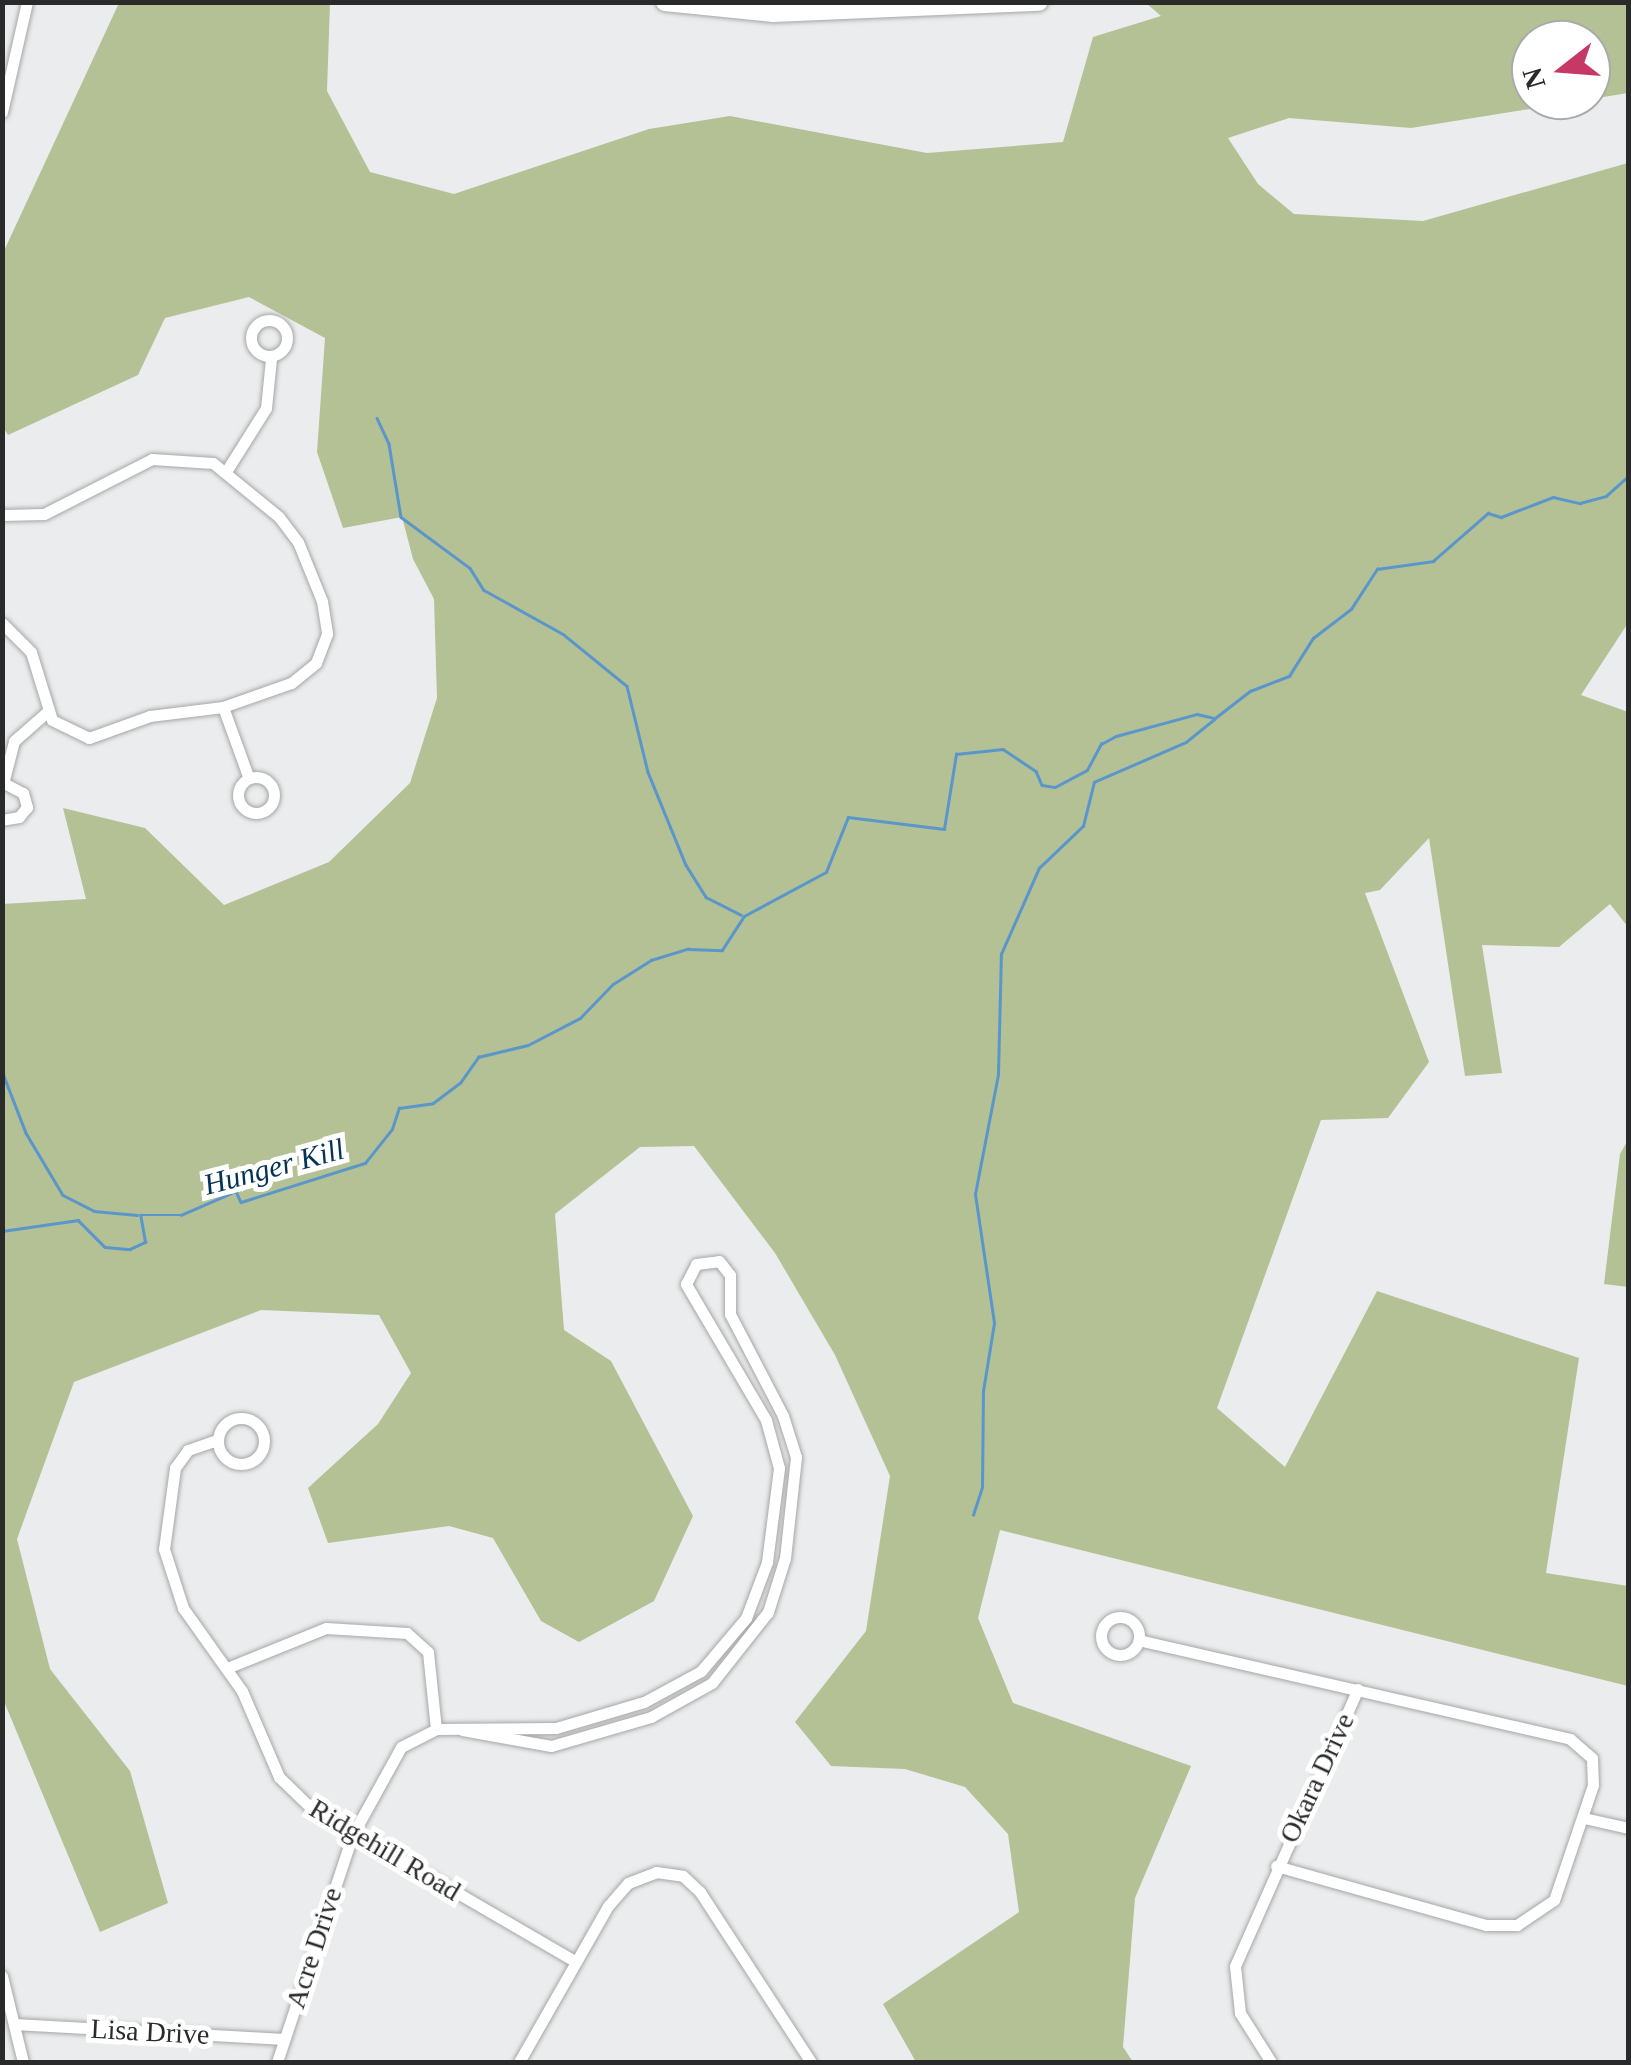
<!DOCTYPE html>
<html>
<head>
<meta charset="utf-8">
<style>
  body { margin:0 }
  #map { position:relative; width:1631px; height:2065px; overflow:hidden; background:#ebeced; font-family:Georgia,serif }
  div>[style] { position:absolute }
  .green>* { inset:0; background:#b3c195 }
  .stream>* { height:2.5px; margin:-1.25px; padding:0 1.25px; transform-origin:1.25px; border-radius:1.25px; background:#5b96cb }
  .roads { filter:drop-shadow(0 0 2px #a6a7a8) drop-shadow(0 0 2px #a6a7a8) }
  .street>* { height:11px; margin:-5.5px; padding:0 5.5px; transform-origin:5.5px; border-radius:5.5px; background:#fff }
  .street>.ring { margin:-5.5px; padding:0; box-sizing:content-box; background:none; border:11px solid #fff; border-radius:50% }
  .secondary>* { height:18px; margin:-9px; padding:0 9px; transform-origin:9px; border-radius:9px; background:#fff }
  span { translate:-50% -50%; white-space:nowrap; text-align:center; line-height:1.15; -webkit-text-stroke:10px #fff; paint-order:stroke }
  .street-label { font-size:28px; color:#2a2a2b }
  .water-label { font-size:30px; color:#043356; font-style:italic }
  .frame { position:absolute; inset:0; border:5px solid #2a2a2b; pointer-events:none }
  .north { position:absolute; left:1511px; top:20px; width:100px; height:100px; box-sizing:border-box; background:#fff; border:2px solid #aaa; border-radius:50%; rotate:253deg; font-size:28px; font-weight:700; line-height:40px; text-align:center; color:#2a2a2b }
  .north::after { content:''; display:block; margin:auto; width:35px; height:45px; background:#c63967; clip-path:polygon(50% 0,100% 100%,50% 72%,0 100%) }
</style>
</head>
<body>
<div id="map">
  <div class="green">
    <i style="clip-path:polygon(119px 3px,330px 3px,327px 91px,370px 172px,454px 194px,649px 129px,730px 116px,927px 153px,1063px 142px,1093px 37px,1161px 16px,1146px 3px,1628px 3px,1628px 93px,1591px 99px,1591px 40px,1531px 40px,1531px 100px,1586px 100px,1411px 128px,1289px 118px,1228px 138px,1258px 184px,1294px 214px,1423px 221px,1628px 163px,1628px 623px,1581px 695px,1628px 712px,1628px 927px,1610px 904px,1559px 947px,1482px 945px,1502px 1073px,1465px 1076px,1429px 838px,1380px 890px,1365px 893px,1429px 1062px,1388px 1118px,1321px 1120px,1217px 1408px,1285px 1467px,1377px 1291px,1579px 1358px,1546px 1573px,1628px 1586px,1628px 1686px,1000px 1530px,978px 1618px,1013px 1703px,1191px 1766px,1135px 1898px,1123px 2047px,1133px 2062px,916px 2062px,883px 2004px,1019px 1912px,1008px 1834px,965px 1787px,905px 1769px,831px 1766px,795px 1722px,866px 1631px,890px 1476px,835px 1355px,775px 1253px,694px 1146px,640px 1147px,555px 1214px,564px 1330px,611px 1361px,693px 1516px,654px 1601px,579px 1642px,541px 1621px,493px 1538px,449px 1526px,328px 1543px,308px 1488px,378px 1424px,411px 1373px,379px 1315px,261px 1310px,74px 1382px,17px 1539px,50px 1669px,130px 1771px,168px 1903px,100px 1932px,3px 1699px,3px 904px,86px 899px,63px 808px,145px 828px,224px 905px,329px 862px,410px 783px,437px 698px,434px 599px,413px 559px,402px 517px,343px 528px,317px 452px,325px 338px,249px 297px,165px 318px,138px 375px,8px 435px,3px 427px,3px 253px)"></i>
    <i style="clip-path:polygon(1628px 1140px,1628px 1287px,1604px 1284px,1620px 1154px)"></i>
  </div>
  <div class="stream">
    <i style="left:377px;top:418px;width:29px;rotate:65deg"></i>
    <i style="left:389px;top:444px;width:74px;rotate:80.7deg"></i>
    <i style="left:401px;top:517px;width:86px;rotate:36.5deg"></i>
    <i style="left:470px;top:568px;width:26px;rotate:58deg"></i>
    <i style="left:484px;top:590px;width:90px;rotate:29.1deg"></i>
    <i style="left:563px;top:634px;width:82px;rotate:39.1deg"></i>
    <i style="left:627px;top:686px;width:89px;rotate:76.3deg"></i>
    <i style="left:648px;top:772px;width:100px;rotate:67.8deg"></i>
    <i style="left:686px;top:865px;width:38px;rotate:58deg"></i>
    <i style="left:706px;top:897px;width:39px;rotate:27deg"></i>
    <i style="left:2px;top:1071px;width:66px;rotate:68.8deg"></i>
    <i style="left:26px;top:1133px;width:72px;rotate:59.2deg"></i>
    <i style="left:63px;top:1195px;width:35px;rotate:27deg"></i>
    <i style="left:94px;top:1211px;width:43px;rotate:5.3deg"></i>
    <i style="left:2px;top:1231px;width:77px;rotate:-8.2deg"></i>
    <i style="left:78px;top:1220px;width:38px;rotate:45deg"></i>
    <i style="left:105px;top:1247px;width:25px;rotate:5deg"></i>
    <i style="left:130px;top:1249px;width:17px;rotate:-25deg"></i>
    <i style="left:145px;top:1242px;width:27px;rotate:-100deg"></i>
    <i style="left:140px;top:1215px;width:41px"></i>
    <i style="left:181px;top:1215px;width:60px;rotate:-23.6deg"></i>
    <i style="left:236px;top:1191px;width:12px;rotate:66deg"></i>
    <i style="left:241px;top:1202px;width:130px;rotate:-17.5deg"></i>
    <i style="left:365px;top:1163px;width:43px;rotate:-51.5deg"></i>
    <i style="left:392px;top:1129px;width:22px;rotate:-72deg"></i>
    <i style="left:399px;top:1108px;width:34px;rotate:-8deg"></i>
    <i style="left:433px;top:1103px;width:34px;rotate:-37deg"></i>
    <i style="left:460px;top:1083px;width:32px;rotate:-55deg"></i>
    <i style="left:478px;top:1057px;width:51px;rotate:-13.5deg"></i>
    <i style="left:528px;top:1045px;width:59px;rotate:-27.4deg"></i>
    <i style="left:580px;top:1018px;width:47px;rotate:-45.9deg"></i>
    <i style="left:613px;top:984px;width:45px;rotate:-32.3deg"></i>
    <i style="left:651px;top:960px;width:39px;rotate:-17deg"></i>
    <i style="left:688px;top:949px;width:34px;rotate:2deg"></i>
    <i style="left:722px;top:950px;width:40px;rotate:-57.1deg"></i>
    <i style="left:744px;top:916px;width:93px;rotate:-28.2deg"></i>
    <i style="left:826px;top:872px;width:59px;rotate:-68.2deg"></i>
    <i style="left:848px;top:817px;width:97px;rotate:7.1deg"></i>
    <i style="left:944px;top:829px;width:76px;rotate:-80.9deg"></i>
    <i style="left:956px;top:754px;width:47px;rotate:-6.1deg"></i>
    <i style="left:1003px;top:749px;width:40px;rotate:34deg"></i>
    <i style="left:1036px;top:771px;width:15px;rotate:67deg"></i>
    <i style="left:1042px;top:785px;width:13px;rotate:9deg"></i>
    <i style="left:1055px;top:787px;width:36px;rotate:-28deg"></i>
    <i style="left:1087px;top:770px;width:30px;rotate:-62deg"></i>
    <i style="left:1101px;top:744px;width:17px;rotate:-28deg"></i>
    <i style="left:1116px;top:736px;width:84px;rotate:-15.2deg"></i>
    <i style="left:1197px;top:714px;width:18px;rotate:13deg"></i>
    <i style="left:1215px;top:718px;width:44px;rotate:-37.6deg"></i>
    <i style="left:1250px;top:691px;width:42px;rotate:-21deg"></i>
    <i style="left:1289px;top:676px;width:45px;rotate:-57.7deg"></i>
    <i style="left:1313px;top:638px;width:48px;rotate:-37.3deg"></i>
    <i style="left:1351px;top:609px;width:48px;rotate:-57deg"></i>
    <i style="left:1377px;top:569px;width:57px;rotate:-8.1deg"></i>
    <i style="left:1433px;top:561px;width:73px;rotate:-41.1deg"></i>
    <i style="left:1488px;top:513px;width:14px;rotate:17deg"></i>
    <i style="left:1501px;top:517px;width:56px;rotate:-21deg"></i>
    <i style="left:1553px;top:497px;width:28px;rotate:13deg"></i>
    <i style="left:1580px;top:503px;width:27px;rotate:-15deg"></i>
    <i style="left:1606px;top:496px;width:30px;rotate:-42deg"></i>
    <i style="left:973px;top:1515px;width:29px;rotate:-72deg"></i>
    <i style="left:982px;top:1487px;width:96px;rotate:-89.4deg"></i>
    <i style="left:983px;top:1391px;width:69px;rotate:-80.8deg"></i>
    <i style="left:994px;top:1323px;width:130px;rotate:-98.4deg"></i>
    <i style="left:975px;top:1194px;width:122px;rotate:-79.1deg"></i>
    <i style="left:998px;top:1074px;width:120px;rotate:-88.6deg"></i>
    <i style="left:1001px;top:954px;width:94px;rotate:-66.2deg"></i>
    <i style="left:1039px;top:868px;width:61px;rotate:-43.7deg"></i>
    <i style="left:1083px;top:826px;width:45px;rotate:-76deg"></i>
    <i style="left:1094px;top:782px;width:100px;rotate:-23.5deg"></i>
    <i style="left:1186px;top:742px;width:36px;rotate:-39deg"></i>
  </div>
  <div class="roads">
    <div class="street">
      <i style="left:2px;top:112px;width:113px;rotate:-77.2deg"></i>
      <i class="ring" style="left:251px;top:320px;width:25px;height:25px"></i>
      <i style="left:227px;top:470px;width:73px;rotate:-57.8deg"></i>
      <i style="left:266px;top:408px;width:49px;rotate:-84.2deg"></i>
      <i style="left:2px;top:515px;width:42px;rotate:-1.4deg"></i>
      <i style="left:44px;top:514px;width:121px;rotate:-27deg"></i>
      <i style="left:152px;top:459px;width:61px;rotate:3.8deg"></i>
      <i style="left:213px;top:463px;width:85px;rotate:39.3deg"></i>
      <i style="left:279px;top:517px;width:31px;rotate:53deg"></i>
      <i style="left:298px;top:542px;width:64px;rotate:67.9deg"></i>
      <i style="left:322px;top:601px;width:33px;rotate:81deg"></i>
      <i style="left:327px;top:634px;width:31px;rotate:111deg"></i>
      <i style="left:316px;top:663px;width:32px;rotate:141deg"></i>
      <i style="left:291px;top:683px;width:72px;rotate:160.6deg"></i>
      <i style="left:223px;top:707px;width:74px;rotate:173deg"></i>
      <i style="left:150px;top:716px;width:65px;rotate:160.2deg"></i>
      <i style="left:89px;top:738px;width:41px;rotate:-154.1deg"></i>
      <i style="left:52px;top:720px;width:71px;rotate:-107.2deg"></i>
      <i style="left:31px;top:652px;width:41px;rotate:-135deg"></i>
      <i style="left:223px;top:707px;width:73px;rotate:70.1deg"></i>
      <i class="ring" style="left:238px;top:777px;width:25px;height:25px"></i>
      <i style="left:4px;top:780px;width:40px;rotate:-75.6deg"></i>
      <i style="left:14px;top:741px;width:44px;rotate:-41.3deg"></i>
      <i style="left:2px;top:782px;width:24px;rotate:28deg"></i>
      <i style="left:23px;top:793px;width:15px;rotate:74deg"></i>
      <i style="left:27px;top:807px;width:13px;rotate:129deg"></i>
      <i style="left:19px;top:817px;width:17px;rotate:170deg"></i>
      <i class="ring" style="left:218px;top:1418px;width:35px;height:35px"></i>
      <i style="left:214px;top:1441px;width:28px;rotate:161deg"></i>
      <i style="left:188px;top:1450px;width:22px;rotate:126deg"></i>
      <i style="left:175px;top:1468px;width:82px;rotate:97.7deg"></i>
      <i style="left:164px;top:1549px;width:62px;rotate:72.1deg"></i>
      <i style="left:183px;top:1608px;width:102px;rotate:54.6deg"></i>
      <i style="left:242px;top:1691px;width:94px;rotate:66.7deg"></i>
      <i style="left:279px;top:1777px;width:43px;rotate:44.1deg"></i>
      <i style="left:310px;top:1807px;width:306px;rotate:30.2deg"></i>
      <i class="ring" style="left:1101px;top:1617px;width:27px;height:27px"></i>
      <i style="left:1143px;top:1641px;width:438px;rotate:12.9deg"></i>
      <i style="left:1570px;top:1739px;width:29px;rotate:41deg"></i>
      <i style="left:1592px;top:1758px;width:27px;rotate:88deg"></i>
      <i style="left:1593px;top:1785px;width:121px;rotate:108.7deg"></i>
      <i style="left:1554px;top:1900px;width:45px;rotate:146deg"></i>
      <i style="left:1517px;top:1925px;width:31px;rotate:180deg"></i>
      <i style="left:1486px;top:1925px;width:218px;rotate:-164.3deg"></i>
      <i style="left:227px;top:1668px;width:107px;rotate:-22deg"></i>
      <i style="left:326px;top:1628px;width:81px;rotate:3.5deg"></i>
      <i style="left:407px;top:1633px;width:28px;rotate:42deg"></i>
      <i style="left:428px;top:1652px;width:77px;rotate:84.1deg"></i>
      <i style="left:1584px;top:1818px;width:45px;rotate:12.8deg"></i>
      <i style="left:2px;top:1976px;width:89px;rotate:76.3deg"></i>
      <i style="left:15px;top:2024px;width:269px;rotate:3.2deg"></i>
      <i style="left:277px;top:2062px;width:240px;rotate:-71.6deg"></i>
      <i style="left:353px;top:1834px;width:99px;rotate:-61.1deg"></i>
      <i style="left:401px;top:1747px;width:39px;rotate:-27deg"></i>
      <i style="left:436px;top:1729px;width:120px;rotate:-0.5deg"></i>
      <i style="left:556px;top:1728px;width:92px;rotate:-16.5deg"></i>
      <i style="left:644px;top:1702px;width:65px;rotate:-28.5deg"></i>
      <i style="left:701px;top:1671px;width:70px;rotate:-49.7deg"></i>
      <i style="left:746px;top:1618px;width:60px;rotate:-69.4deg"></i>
      <i style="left:767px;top:1562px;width:95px;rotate:-82.7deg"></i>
      <i style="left:779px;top:1468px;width:50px;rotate:-105.2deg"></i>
      <i style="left:766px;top:1420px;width:158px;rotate:-120.5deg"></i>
      <i style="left:686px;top:1284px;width:22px;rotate:-63deg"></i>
      <i style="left:696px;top:1264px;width:23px;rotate:-7deg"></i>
      <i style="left:719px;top:1261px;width:18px;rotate:52deg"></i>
      <i style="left:730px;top:1275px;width:39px;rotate:90deg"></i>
      <i style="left:730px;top:1314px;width:115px;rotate:62.5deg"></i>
      <i style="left:783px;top:1416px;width:43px;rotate:72.4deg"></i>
      <i style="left:796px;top:1457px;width:102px;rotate:96.2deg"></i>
      <i style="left:785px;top:1558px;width:57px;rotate:107.5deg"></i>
      <i style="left:768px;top:1612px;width:90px;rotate:128.3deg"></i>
      <i style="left:712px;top:1683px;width:70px;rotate:150.9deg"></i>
      <i style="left:651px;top:1717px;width:104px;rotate:163.8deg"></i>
      <i style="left:551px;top:1746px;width:90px;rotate:-169.8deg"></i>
      <i style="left:519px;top:2062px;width:180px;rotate:-60.3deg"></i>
      <i style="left:608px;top:1906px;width:30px;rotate:-49deg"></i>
      <i style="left:628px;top:1883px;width:30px;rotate:-21deg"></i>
      <i style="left:656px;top:1872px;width:27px;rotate:8deg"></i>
      <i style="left:683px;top:1876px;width:23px;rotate:43deg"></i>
      <i style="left:700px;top:1892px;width:203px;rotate:56.9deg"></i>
      <i style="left:1271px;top:2062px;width:58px;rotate:-122.3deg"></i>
      <i style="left:1240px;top:2013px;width:47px;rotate:-96.1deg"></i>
      <i style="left:1235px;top:1966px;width:303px;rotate:-66.1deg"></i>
    </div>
    <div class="secondary">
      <i style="left:665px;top:2px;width:109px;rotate:5.8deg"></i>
      <i style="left:773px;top:13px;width:266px;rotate:-2.4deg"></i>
    </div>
  </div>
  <div class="street-label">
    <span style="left:1317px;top:1778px;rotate:-65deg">Okara Drive</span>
    <span style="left:385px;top:1850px;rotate:31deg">Ridgehill Road</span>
    <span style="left:314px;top:1948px;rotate:-72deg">Acre Drive</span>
    <span style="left:150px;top:2032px;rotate:3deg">Lisa Drive</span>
  </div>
  <div class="water-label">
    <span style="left:274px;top:1167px;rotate:-15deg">Hunger Kill</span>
  </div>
  <div class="frame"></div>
  <div class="north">N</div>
</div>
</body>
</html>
